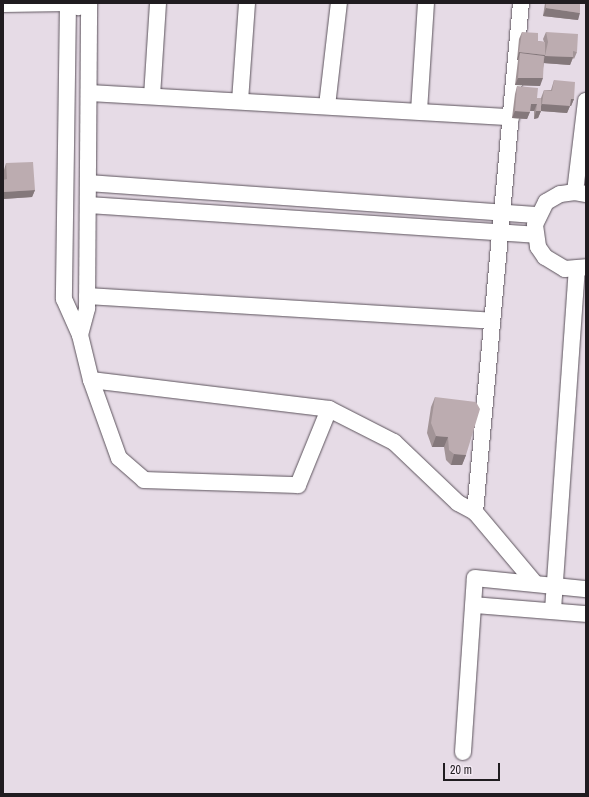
<!DOCTYPE html>
<html>
<head>
<meta charset="utf-8">
<style>
  body { margin:0 }
  #map { position:relative; width:589px; height:797px; overflow:hidden; background:#e6dbe6; font-family:"Archivo Narrow",sans-serif }
  div>[style] { position:absolute }
  .roads { filter:drop-shadow(0 0 1px #5c535c) drop-shadow(0 0 1px #5c535c) }
  .minor>* { height:16px; margin:-8px; padding:0 8px; transform-origin:8px; border-radius:8px; background:#fff }
  .wall>* { inset:0; background:#a29497 }
  .shaded-wall>* { inset:0; background:#84787b }
  .building>* { inset:0; background:#bcacb0 }
  span { translate:-50% -50%; white-space:nowrap; text-align:center; line-height:1.15; -webkit-text-stroke:3.5px #f3e8f3; paint-order:stroke }
  .frame { position:absolute; inset:0; border:4px solid #201c20; pointer-events:none }
  .scale { position:absolute; left:443px; top:763px; width:57px; height:18px; box-sizing:border-box; border:2px solid #201c20; border-top:0; padding-left:5px; font-size:12px; line-height:14px; white-space:nowrap; color:#201c20; -webkit-text-stroke:3px #f3e8f3; paint-order:stroke }
</style>
</head>
<body>
<div id="map">
  <div class="roads">
    <div class="minor">
      <i style="left:68px;top:3px;width:296px;rotate:90.8deg"></i>
      <i style="left:64px;top:299px;width:39px;rotate:66deg"></i>
      <i style="left:80px;top:335px;width:46px;rotate:76.3deg"></i>
      <i style="left:91px;top:380px;width:83px;rotate:70.3deg"></i>
      <i style="left:119px;top:458px;width:33px;rotate:41deg"></i>
      <i style="left:144px;top:480px;width:154px;rotate:1.9deg"></i>
      <i style="left:298px;top:485px;width:82px;rotate:-67.8deg"></i>
      <i style="left:3px;top:4px;width:65px;rotate:-0.9deg"></i>
      <i style="left:68px;top:3px;width:11px;rotate:22deg"></i>
      <i style="left:89px;top:93px;width:423px;rotate:3.3deg"></i>
      <i style="left:152px;top:96px;width:93px;rotate:-86.3deg"></i>
      <i style="left:240px;top:101px;width:98px;rotate:-85.9deg"></i>
      <i style="left:327px;top:106px;width:104px;rotate:-83.4deg"></i>
      <i style="left:419px;top:111px;width:108px;rotate:-86.3deg"></i>
      <i style="left:89px;top:183px;width:450px;rotate:4.1deg"></i>
      <i style="left:575px;top:192px;width:92px;rotate:-83.1deg"></i>
      <i style="left:586px;top:194px;width:11px;rotate:-170deg"></i>
      <i style="left:575px;top:192px;width:15px;rotate:172deg"></i>
      <i style="left:560px;top:194px;width:16px;rotate:150deg"></i>
      <i style="left:546px;top:202px;width:25px;rotate:116deg"></i>
      <i style="left:535px;top:225px;width:22px;rotate:82deg"></i>
      <i style="left:538px;top:247px;width:12px;rotate:55deg"></i>
      <i style="left:545px;top:257px;width:23px;rotate:31deg"></i>
      <i style="left:565px;top:269px;width:21px;rotate:-5deg"></i>
      <i style="left:89px;top:205px;width:447px;rotate:3.8deg"></i>
      <i style="left:87px;top:296px;width:406px;rotate:3.5deg"></i>
      <i style="left:80px;top:335px;width:28px;rotate:-75deg"></i>
      <i style="left:87px;top:308px;width:305px;rotate:-89.6deg"></i>
      <i style="left:91px;top:380px;width:240px;rotate:6.9deg"></i>
      <i style="left:329px;top:409px;width:73px;rotate:26.9deg"></i>
      <i style="left:394px;top:442px;width:88px;rotate:43.6deg"></i>
      <i style="left:458px;top:503px;width:19px;rotate:28deg"></i>
      <i style="left:475px;top:512px;width:92px;rotate:49.9deg"></i>
      <i style="left:475px;top:512px;width:511px;rotate:-84.84deg"></i>
      <i style="left:474px;top:605px;width:112px;rotate:4.6deg"></i>
      <i style="left:553px;top:610px;width:342px;rotate:-86deg"></i>
      <i style="left:463px;top:752px;width:174px;rotate:-86.1deg"></i>
      <i style="left:475px;top:578px;width:112px;rotate:5.7deg"></i>
    </div>
  </div>
  <div class="wall">
    <i style="clip-path:polygon(545px 3px,580px 3px,578px 20px,543px 16px)"></i>
    <i style="clip-path:polygon(522px 32px,538px 41px,544px 42px,543px 39px,546px 32px,577px 52px,574px 59px,573px 58px,570px 65px,544px 63px,540px 86px,515px 85px,518px 60px,517px 60px,519px 39px)"></i>
    <i style="clip-path:polygon(554px 80px,574px 99px,571px 106px,570px 106px,567px 113px,541px 111px,538px 118px,534px 119px,534px 111px,530px 111px,527px 119px,512px 118px,515px 94px,517px 86px,537px 98px,541px 98px,544px 90px,551px 90px)"></i>
    <i style="clip-path:polygon(6px 163px,35px 190px,32px 197px,3px 199px,3px 180px,4px 180px,4px 170px)"></i>
    <i style="clip-path:polygon(435px 397px,466px 455px,462px 465px,451px 465px,446px 460px,444px 447px,432px 447px,427px 433px,431px 407px)"></i>
  </div>
  <div class="shaded-wall">
    <i style="clip-path:polygon(546px 8px,580px 13px,578px 20px,543px 16px)"></i>
    <i style="clip-path:polygon(519px 52px,545px 55px,542px 62px,520px 53px,518px 60px,517px 60px)"></i>
    <i style="clip-path:polygon(545px 56px,573px 57px,570px 65px,543px 63px)"></i>
    <i style="clip-path:polygon(518px 78px,543px 78px,540px 86px,515px 85px)"></i>
    <i style="clip-path:polygon(571px 99px,574px 99px,571px 106px,570px 106px,567px 113px,541px 111px,538px 118px,534px 119px,536px 111px,539px 111px,542px 104px)"></i>
    <i style="clip-path:polygon(531px 104px,537px 104px,534px 111px,528px 111px)"></i>
    <i style="clip-path:polygon(515px 111px,530px 112px,527px 119px,512px 118px)"></i>
    <i style="clip-path:polygon(35px 190px,32px 197px,3px 199px,3px 192px)"></i>
    <i style="clip-path:polygon(436px 436px,448px 437px,444px 447px,432px 447px)"></i>
    <i style="clip-path:polygon(454px 454px,466px 455px,462px 465px,451px 465px)"></i>
  </div>
  <div class="building">
    <i style="clip-path:polygon(546px 3px,580px 3px,580px 13px,546px 8px)"></i>
    <i style="clip-path:polygon(522px 32px,538px 33px,538px 41px,545px 42px,545px 55px,519px 52px)"></i>
    <i style="clip-path:polygon(546px 32px,578px 34px,577px 52px,573px 51px,573px 57px,545px 56px,548px 42px)"></i>
    <i style="clip-path:polygon(520px 53px,544px 56px,543px 78px,518px 78px)"></i>
    <i style="clip-path:polygon(554px 80px,575px 82px,574px 99px,571px 99px,570px 106px,542px 104px,544px 90px,552px 91px)"></i>
    <i style="clip-path:polygon(517px 86px,538px 88px,537px 98px,541px 98px,541px 111px,536px 111px,537px 104px,531px 104px,530px 112px,515px 111px)"></i>
    <i style="clip-path:polygon(33px 162px,35px 190px,3px 192px,3px 180px,7px 179px,6px 163px)"></i>
    <i style="clip-path:polygon(435px 397px,476px 402px,480px 409px,466px 455px,454px 454px,449px 450px,448px 437px,436px 436px,431px 423px)"></i>
  </div>
  <div class="frame"></div>
  <div class="scale">20 m</div>
</div>
</body>
</html>
